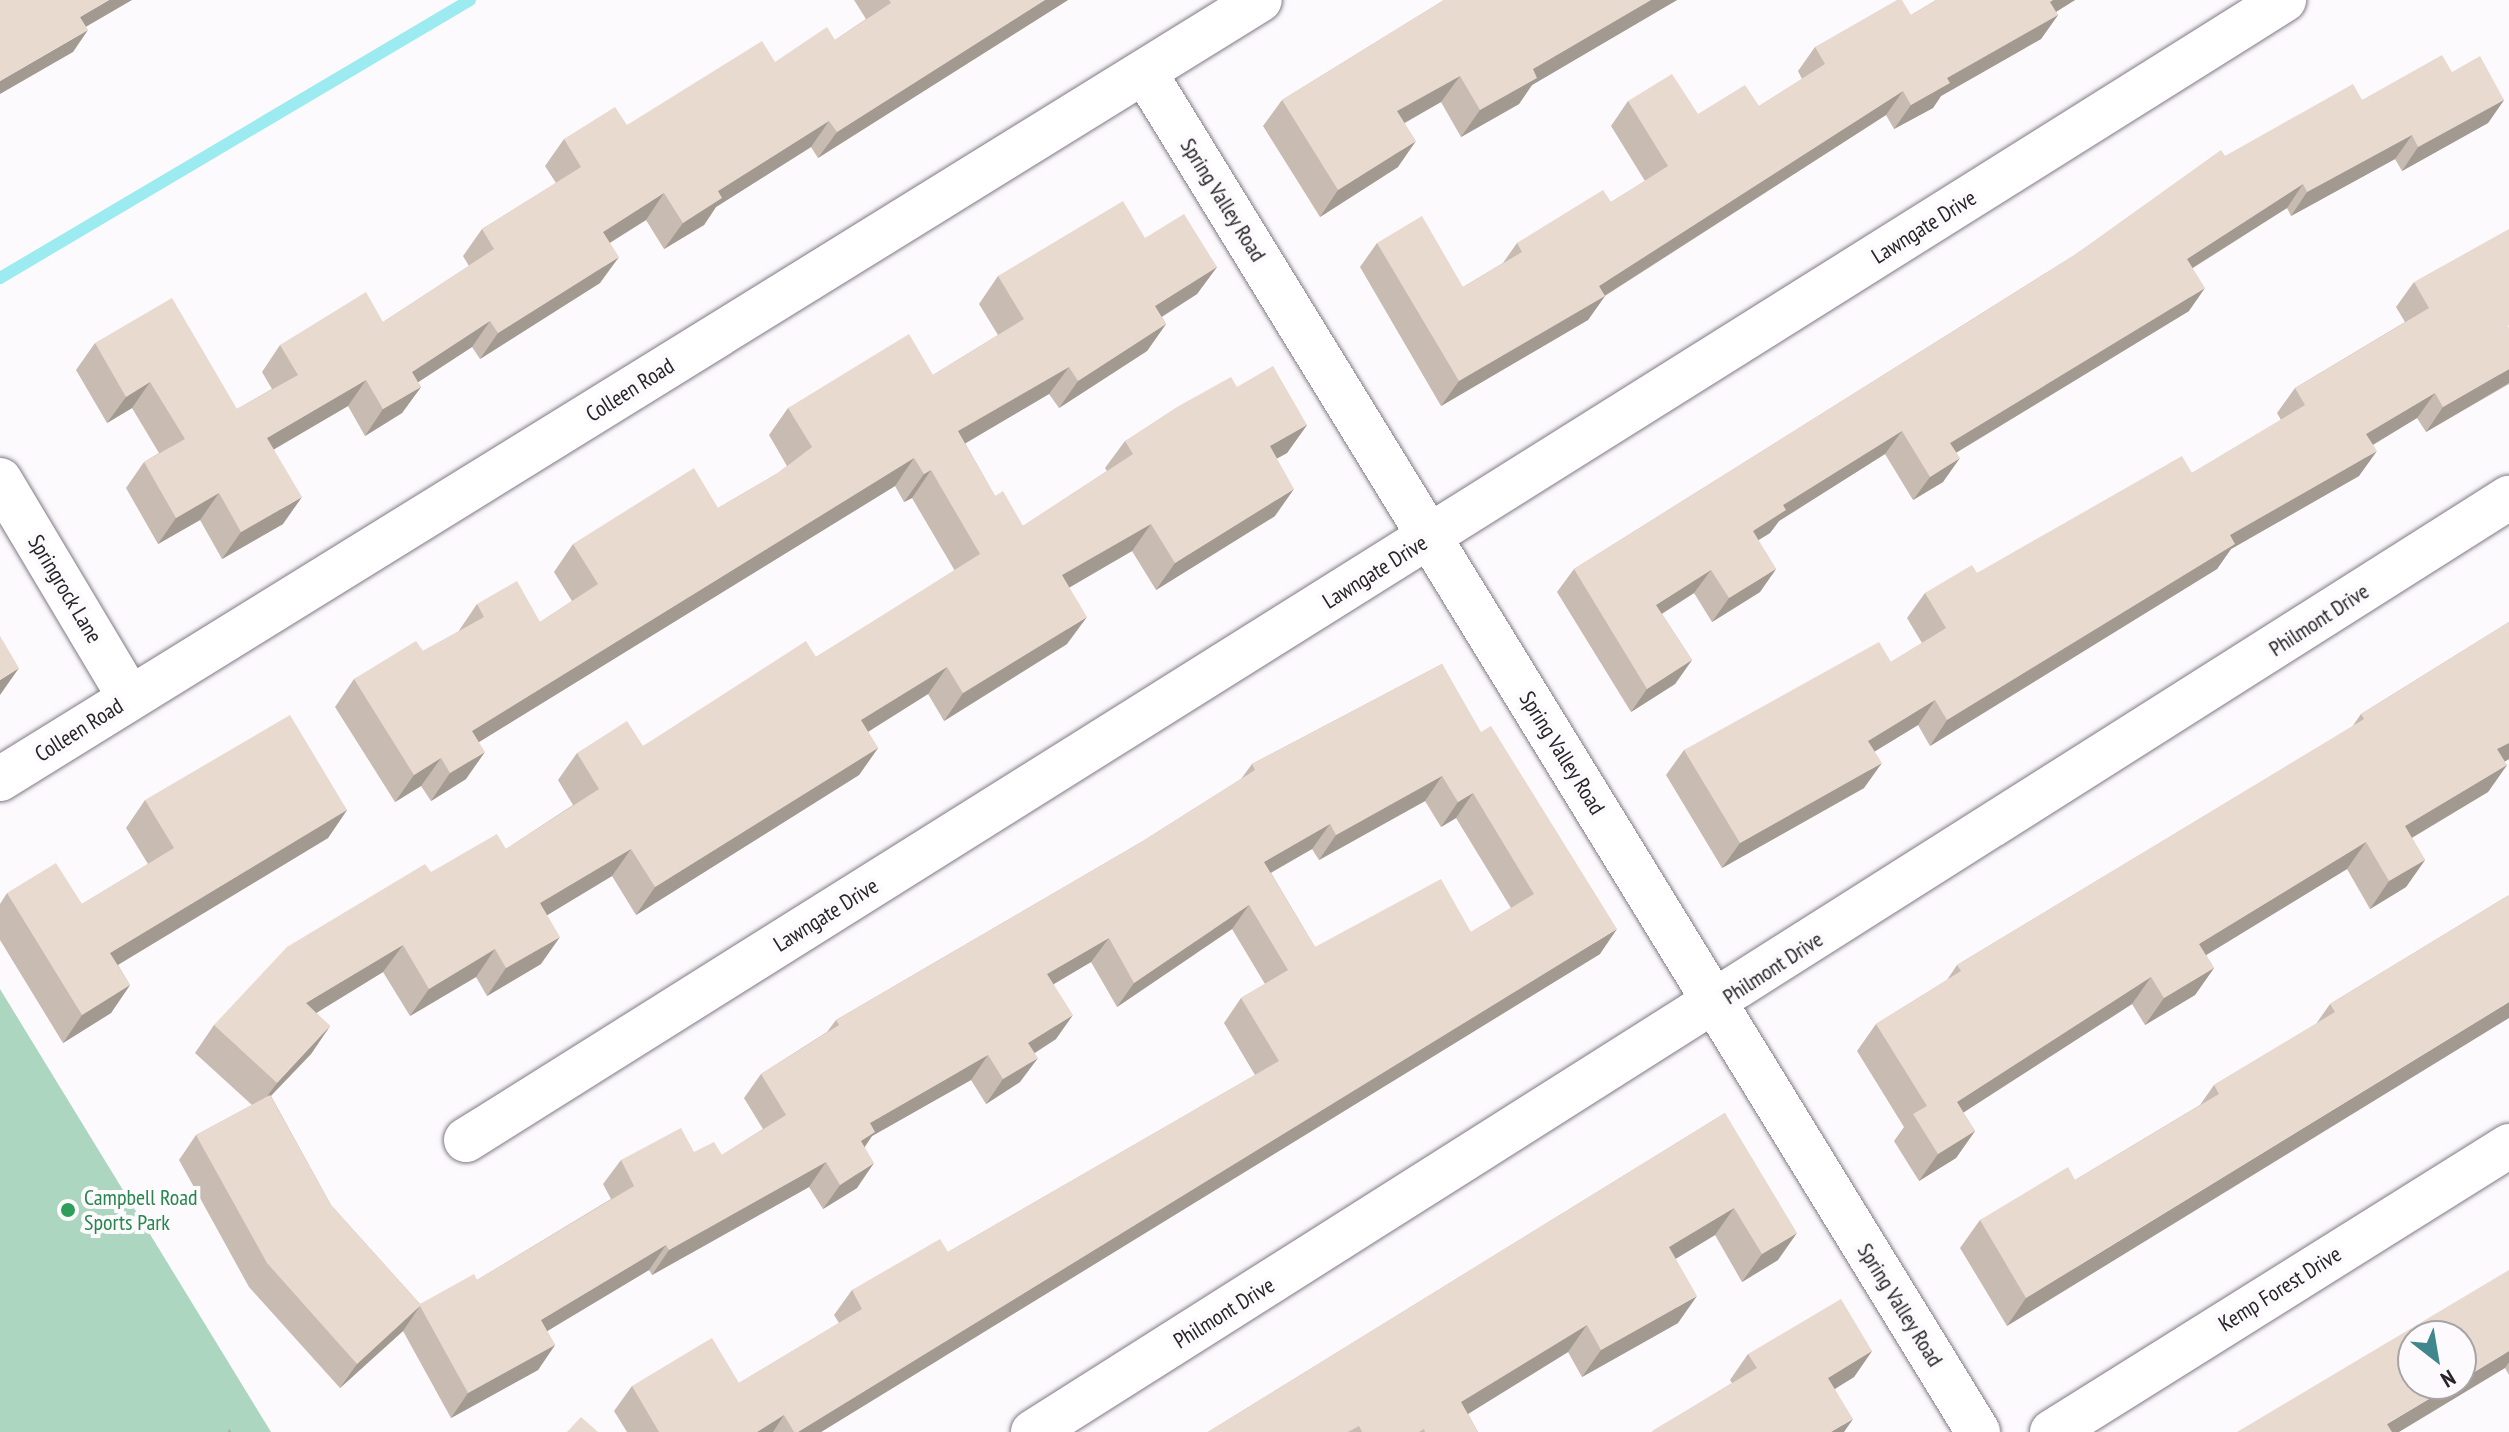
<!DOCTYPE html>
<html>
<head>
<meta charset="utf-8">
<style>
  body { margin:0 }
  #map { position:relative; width:2509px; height:1432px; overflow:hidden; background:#fcfafd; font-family:"PT Sans Narrow",sans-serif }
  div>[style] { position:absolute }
  .green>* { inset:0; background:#add6c1 }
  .stream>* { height:12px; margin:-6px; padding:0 6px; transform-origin:6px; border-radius:6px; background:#9bebf1 }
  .path>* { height:5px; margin-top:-2.5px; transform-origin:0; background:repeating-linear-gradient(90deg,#aba8ac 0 6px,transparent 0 10px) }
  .roads { filter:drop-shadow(0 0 2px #827986) drop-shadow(0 0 2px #827986) }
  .minor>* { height:44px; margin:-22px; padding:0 22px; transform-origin:22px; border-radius:22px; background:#fff }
  .wall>* { inset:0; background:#c8bbb1 }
  .shaded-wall>* { inset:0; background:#a29990 }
  .building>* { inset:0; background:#e8dace }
  .dots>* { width:22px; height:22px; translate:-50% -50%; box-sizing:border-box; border:4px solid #fcfafd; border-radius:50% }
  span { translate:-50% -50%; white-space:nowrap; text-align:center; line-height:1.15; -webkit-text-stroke:8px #fcfafd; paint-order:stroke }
  .street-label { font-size:22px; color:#282429 }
  .leisure-label { font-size:22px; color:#27864d }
  .left { translate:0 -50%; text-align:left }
  .north { position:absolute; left:2397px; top:1320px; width:80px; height:80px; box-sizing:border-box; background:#fcfafd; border:2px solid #a7a4a8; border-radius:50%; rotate:149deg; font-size:22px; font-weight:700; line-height:32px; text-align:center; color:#282429 }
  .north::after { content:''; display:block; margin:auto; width:28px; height:36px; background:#3f878c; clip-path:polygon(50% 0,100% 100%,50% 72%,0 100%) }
</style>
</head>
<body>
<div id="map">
  <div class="green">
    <i style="clip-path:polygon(0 989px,271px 1432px,0 1432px)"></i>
  </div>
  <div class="stream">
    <i style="left:0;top:278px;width:546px;rotate:-30.6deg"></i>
  </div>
  <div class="path">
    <i style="left:229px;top:1432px;width:2px;rotate:-27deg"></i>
  </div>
  <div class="roads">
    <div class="minor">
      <i style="left:1145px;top:73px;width:1594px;rotate:58.49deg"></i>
      <i style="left:0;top:480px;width:254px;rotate:59.2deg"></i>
      <i style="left:0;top:779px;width:1481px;rotate:-31.73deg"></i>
      <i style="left:466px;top:1140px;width:2146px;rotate:-32.09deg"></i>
      <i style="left:1033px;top:1432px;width:1747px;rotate:-32.33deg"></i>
      <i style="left:2052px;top:1432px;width:539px;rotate:-32.04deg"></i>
    </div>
  </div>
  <div class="wall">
    <i style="clip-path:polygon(854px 0,1068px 0,818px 158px,811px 147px,716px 207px,704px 225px,664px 249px,646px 220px,610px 243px,600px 283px,480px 359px,472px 347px,418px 382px,421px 387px,402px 413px,365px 436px,348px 406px,274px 449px,283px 524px,222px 559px,200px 520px,158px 544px,126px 488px,144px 462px,159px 453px,132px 408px,107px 423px,76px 370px,95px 343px,237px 409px,272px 389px,262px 372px,280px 345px,383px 322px,469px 266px,463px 256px,482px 229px,556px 183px,545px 166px,564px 139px,627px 125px,775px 62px,835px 40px,866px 19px)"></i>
    <i style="clip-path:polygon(1444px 0,1677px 0,1532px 85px,1519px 104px,1461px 137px,1441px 102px,1405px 123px,1398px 167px,1320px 217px,1263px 126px,1282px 100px)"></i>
    <i style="clip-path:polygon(1936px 0,2075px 0,2056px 12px,2058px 15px,2041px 39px,1941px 96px,1933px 108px,1894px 129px,1886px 115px,1605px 296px,1588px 320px,1441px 406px,1360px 267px,1377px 243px,1463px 287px,1503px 263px,1517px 243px,1611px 202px,1645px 181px,1611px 126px,1628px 101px,1698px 114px,1759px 106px,1802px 79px,1798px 71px,1815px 47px,1911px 15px)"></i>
    <i style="clip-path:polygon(2452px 72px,2504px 100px,2488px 123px,2402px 171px,2395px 159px,2291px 216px,2287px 208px,2193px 268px,2189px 311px,1956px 453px,1943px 482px,1913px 500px,1885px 454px,1779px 521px,1770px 533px,1758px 540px,1776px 569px,1760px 592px,1712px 622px,1694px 593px,1662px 614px,1692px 660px,1675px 684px,1631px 712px,1557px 592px,1574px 569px,2073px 256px,2225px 156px,2362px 100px)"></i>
    <i style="clip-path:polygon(evenodd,1145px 238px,1217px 267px,1197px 294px,1162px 317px,1166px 324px,1147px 351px,1059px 408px,1049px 394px,965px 443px,995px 496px,1023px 526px,1107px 471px,1105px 468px,1125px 441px,1237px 387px,1307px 425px,1287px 453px,1277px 458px,1275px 516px,1156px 590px,1132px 551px,1069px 587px,1067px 644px,944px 721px,928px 694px,868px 732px,878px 748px,859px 775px,636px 915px,612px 876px,547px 915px,541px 964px,487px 996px,476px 977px,410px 1016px,383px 972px,316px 1013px,330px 1026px,311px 1054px,271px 1096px,331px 1205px,420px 1304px,477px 1280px,611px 1199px,603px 1184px,621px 1160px,694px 1152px,722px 1155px,763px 1129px,744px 1098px,761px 1074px,827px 1032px,836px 1020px,1143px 841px,1241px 779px,1252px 764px,1442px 664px,1600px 954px,821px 1432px,627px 1432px,614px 1411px,632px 1386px,739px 1383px,839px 1323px,834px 1315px,852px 1290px,948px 1252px,1255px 1075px,1224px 1023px,1241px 998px,1265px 984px,1232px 929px,1117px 1007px,1091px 962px,1054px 984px,1056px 1039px,1035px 1053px,1020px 1082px,986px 1104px,971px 1080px,872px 1136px,865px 1147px,857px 1188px,823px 1209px,809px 1187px,652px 1275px,649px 1270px,547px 1331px,555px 1345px,538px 1370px,451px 1418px,403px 1331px,340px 1388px,249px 1287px,179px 1160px,196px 1135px,252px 1105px,195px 1053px,214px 1025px,431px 872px,506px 849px,573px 805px,558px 780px,577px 753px,643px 746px,816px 657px,955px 571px,912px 498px,904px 502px,895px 486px,479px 742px,466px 779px,431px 801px,421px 786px,395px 802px,335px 707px,354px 679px,423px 651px,458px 632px,477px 604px,540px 622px,572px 601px,554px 572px,573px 544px,718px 508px,778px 473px,787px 466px,769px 435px,788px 408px,933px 375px,998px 335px,979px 304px,998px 276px,1145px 238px,1425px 801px,1441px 827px,1456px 818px,1511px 908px,1471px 932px,1315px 947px,1271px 873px,1312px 849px,1319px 860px,1425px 801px)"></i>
    <i style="clip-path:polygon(2414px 282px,2509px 384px,2426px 432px,2417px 418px,2373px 445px,2359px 476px,2231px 549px,2217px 569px,1930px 746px,1918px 725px,1875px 751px,1864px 788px,1722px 868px,1666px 775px,1684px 750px,1891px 662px,1922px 643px,1907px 618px,1925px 593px,1977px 573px,2192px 473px,2281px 420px,2277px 413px,2295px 388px,2405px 322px,2396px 307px)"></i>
    <i style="clip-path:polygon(2509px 622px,2509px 759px,2504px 762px,2507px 765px,2488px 792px,2412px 838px,2425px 860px,2406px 887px,2370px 909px,2347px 869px,2206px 955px,2214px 968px,2195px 995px,2145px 1025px,2132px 1004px,1963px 1112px,1975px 1131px,1956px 1158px,1919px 1181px,1894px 1141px,1904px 1127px,1857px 1051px,1876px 1024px,1947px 980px,1957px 965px,2352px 727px,2361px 714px)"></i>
    <i style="clip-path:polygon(145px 800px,347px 810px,328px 838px,118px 965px,130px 985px,111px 1013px,63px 1043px,0 940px,0 904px,7px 893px,82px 904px,148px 864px,126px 828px)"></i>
    <i style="clip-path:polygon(2509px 895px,2007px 1326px,1960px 1248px,1980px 1220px,2075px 1180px,2200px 1105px,2214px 1085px,2316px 1024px,2330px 1004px)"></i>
    <i style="clip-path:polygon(1725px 1113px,1778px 1260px,1742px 1282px,1715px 1235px,1675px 1259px,1678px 1323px,1582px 1377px,1568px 1352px,1468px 1414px,1478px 1432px,1208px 1432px)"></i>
    <i style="clip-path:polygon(2509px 1270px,2509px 1375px,2505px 1368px)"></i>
    <i style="clip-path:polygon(1872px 1351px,1854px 1377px,1835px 1389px,1844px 1432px,1652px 1432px,1732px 1383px,1730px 1380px,1748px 1354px)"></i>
  </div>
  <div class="shaded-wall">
    <i style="clip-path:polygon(109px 0,132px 0,65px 39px,80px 17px)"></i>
    <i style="clip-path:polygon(1045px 0,1068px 0,818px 158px,837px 132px)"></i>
    <i style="clip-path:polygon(1651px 0,1677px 0,1532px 85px,1519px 104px,1461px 137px,1480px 110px,1533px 69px)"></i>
    <i style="clip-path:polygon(2053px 0,2075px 0,2033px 26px,2050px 2px)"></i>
    <i style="clip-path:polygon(2058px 15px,2041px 39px,1941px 96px,1933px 108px,1894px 129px,1911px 105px,1947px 78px)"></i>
    <i style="clip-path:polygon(88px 30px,73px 52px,0 94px,0 81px)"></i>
    <i style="clip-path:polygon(1460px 76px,1441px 102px,1379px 137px,1397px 111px)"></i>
    <i style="clip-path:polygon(1903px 91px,1886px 115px,1604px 296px,1605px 296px,1588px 320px,1441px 406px,1459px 381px,1599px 286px)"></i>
    <i style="clip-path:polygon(2504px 100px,2488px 123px,2402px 171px,2418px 147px)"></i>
    <i style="clip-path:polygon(829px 121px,811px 147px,716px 207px,704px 225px,664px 249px,683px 223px,718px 191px)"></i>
    <i style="clip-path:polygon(2412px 135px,2395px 159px,2291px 216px,2307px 192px)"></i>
    <i style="clip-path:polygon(1416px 141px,1398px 167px,1320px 217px,1338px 190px)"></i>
    <i style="clip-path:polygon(2303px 184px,2287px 208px,2170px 282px,2187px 259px)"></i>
    <i style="clip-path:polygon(664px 193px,646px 220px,585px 258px,603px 232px)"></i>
    <i style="clip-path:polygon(619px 257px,600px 283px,480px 359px,498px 333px)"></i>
    <i style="clip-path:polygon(1217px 267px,1197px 294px,1136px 333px,1155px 306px)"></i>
    <i style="clip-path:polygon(2205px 288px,2189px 311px,1934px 466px,1950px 443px)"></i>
    <i style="clip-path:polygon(490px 321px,472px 347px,394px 398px,412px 372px)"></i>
    <i style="clip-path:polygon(1166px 324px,1147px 351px,1059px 408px,1078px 381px)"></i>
    <i style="clip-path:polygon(1069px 367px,1049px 394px,939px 459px,958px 431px)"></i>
    <i style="clip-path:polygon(2509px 369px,2509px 383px,2426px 432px,2443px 407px)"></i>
    <i style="clip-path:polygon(366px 380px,348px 406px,249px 464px,267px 438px)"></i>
    <i style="clip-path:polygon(150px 382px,132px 408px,107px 423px,126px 397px)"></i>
    <i style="clip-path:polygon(421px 387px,402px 413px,365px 436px,383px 409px)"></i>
    <i style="clip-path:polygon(2435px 393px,2417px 418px,2349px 459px,2366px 434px)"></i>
    <i style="clip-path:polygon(1307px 425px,1287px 453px,1251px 473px,1270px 446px)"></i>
    <i style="clip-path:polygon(1902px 431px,1885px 454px,1779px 521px,1770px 533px,1736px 554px,1753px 531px,1783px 505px)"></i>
    <i style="clip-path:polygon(2377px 451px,2359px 476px,2231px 549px,2217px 569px,1930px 746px,1947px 720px,2230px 535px)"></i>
    <i style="clip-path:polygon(914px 458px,895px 486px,453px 758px,472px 731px)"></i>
    <i style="clip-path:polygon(1960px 458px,1943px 482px,1913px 500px,1930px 477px)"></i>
    <i style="clip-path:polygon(931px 470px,912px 498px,904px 502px,924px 474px)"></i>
    <i style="clip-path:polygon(1294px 489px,1275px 516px,1156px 590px,1175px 563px)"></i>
    <i style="clip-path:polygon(219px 493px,200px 520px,158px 544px,176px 518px)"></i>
    <i style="clip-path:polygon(302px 497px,283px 524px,222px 559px,241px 532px)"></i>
    <i style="clip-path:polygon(1151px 524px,1132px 551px,1043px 603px,1062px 575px)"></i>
    <i style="clip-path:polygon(1776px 569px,1760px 592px,1712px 622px,1729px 598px)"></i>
    <i style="clip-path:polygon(1711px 570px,1694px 593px,1639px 628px,1656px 605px)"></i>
    <i style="clip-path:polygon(1087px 617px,1067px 644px,944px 721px,963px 693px)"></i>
    <i style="clip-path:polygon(1692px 660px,1675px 684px,1631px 712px,1647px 689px)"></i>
    <i style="clip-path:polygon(947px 667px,928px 694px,842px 748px,861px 720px)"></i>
    <i style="clip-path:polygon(19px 668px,0 695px,0 696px,0 680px)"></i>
    <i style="clip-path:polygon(1935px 700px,1918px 725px,1851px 766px,1868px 741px)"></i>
    <i style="clip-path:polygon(2509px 743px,2509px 759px,2478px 777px,2497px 749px)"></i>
    <i style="clip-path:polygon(878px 748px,859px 775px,636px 915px,655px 887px)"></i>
    <i style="clip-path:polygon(485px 752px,466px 779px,431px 801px,450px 773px)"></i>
    <i style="clip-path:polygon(441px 758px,421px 786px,395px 802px,414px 775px)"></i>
    <i style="clip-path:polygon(1882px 763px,1864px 788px,1722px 868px,1740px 843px)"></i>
    <i style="clip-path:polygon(2507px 765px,2488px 792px,2386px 853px,2405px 826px)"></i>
    <i style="clip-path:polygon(1442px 776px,1425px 801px,1319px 860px,1336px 835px)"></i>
    <i style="clip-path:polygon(1473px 793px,1456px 818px,1441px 827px,1458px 802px)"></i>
    <i style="clip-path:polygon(347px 810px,328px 838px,91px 981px,110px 953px)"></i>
    <i style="clip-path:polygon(1330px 824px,1312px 849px,1247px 886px,1264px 862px)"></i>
    <i style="clip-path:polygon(2366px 842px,2347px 869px,2180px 971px,2199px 944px)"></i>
    <i style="clip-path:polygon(631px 849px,612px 876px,521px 931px,540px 903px)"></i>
    <i style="clip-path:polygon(2425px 860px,2406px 887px,2370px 909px,2389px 881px)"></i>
    <i style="clip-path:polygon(1249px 905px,1232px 929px,1117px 1007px,1134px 983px)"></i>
    <i style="clip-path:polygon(1617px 929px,1600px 954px,821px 1432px,798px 1432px)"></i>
    <i style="clip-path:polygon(560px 937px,541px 964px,487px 996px,506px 968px)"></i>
    <i style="clip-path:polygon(1109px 938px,1091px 962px,1030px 998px,1047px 974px)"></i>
    <i style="clip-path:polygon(403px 945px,383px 972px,287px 1031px,306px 1003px)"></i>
    <i style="clip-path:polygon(495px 949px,476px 977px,410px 1016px,429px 989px)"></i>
    <i style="clip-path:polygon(2214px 968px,2195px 995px,2145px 1025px,2164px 998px)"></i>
    <i style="clip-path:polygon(2151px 977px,2132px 1004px,1938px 1129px,1957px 1102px)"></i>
    <i style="clip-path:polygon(130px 985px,111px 1013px,63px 1043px,82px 1015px)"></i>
    <i style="clip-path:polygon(2509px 1002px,2509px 1018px,2007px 1326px,2026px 1298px)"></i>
    <i style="clip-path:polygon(1073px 1015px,1056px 1039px,1011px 1068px,1028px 1043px)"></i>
    <i style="clip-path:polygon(330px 1026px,311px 1054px,257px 1110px,277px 1083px)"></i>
    <i style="clip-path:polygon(988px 1055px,971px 1080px,872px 1136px,858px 1156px,858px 1145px,870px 1123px)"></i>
    <i style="clip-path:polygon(1038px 1058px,1020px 1082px,986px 1104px,1003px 1079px)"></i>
    <i style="clip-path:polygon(1975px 1131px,1956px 1158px,1919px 1181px,1938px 1154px)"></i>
    <i style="clip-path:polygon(826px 1162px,809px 1187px,652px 1275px,669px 1250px)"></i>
    <i style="clip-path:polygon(874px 1163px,857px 1188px,823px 1209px,840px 1185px)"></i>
    <i style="clip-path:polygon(1734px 1208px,1715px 1235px,1649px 1275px,1669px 1247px)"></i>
    <i style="clip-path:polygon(1797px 1233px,1778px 1260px,1742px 1282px,1762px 1254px)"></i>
    <i style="clip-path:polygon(666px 1245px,649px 1270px,524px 1345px,541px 1320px)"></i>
    <i style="clip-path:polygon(1697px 1296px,1678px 1323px,1582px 1377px,1601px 1350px)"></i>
    <i style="clip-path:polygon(420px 1306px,403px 1331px,340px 1388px,357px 1364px)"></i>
    <i style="clip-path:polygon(1587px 1325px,1568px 1352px,1442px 1430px,1461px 1402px)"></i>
    <i style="clip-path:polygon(555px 1345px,538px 1370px,451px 1418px,468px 1393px)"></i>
    <i style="clip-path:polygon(1872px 1351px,1854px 1377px,1810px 1404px,1828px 1378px)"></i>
    <i style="clip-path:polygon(2509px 1351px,2509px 1362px,2505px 1368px,2399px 1432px,2381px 1432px,2387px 1424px,2454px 1384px,2461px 1384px,2461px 1380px)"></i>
    <i style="clip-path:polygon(784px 1415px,773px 1432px,757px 1432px)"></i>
    <i style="clip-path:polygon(1853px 1419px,1844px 1432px,1831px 1432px)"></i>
  </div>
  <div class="building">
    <i style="clip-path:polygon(0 0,109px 0,80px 17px,88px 30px,0 81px)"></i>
    <i style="clip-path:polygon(889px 0,1045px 0,837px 132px,829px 121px,718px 191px,722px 198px,683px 223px,664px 193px,603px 232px,619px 257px,498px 333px,490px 321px,412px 372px,421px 387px,383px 409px,366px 380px,267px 438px,302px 497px,241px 532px,219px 493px,176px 518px,144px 462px,185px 439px,150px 382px,126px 397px,95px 343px,172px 298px,237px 409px,298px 375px,280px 345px,366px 292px,383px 322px,494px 249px,482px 229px,581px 167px,564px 139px,615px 107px,627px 125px,762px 41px,775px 62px,827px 27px,835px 40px,891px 3px)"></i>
    <i style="clip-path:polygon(1444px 0,1651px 0,1533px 69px,1537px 78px,1480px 110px,1460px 76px,1397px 111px,1416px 141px,1338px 190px,1282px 100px)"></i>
    <i style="clip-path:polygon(1897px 0,1902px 0,1911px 15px,1936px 0,2053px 0,2050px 2px,2058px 15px,1947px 78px,1950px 83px,1911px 105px,1903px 91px,1599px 286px,1605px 296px,1459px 381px,1377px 243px,1422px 216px,1463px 287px,1522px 252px,1517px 243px,1603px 190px,1611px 202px,1668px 166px,1628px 101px,1672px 74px,1698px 114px,1745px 85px,1759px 106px,1825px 64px,1815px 47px)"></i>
    <i style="clip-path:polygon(2442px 55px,2452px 72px,2480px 56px,2504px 100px,2418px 147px,2412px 135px,2307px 192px,2303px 184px,2187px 259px,2205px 288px,1950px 443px,1960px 458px,1930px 477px,1902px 431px,1783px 505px,1786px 510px,1753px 531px,1776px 569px,1729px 598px,1711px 570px,1656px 605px,1692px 660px,1647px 689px,1574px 569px,2073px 256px,2221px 150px,2225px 156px,2353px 84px,2362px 100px)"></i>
    <i style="clip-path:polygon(1123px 201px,1145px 238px,1184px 214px,1217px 267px,1155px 306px,1166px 324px,1078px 381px,1069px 367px,958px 431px,995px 496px,1003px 491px,1023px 526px,1133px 454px,1125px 441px,1177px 407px,1231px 377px,1237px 387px,1273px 366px,1307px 425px,1270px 446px,1294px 489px,1175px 563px,1151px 524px,1062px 575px,1087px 617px,963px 693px,947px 667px,861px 720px,878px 748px,655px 887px,631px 849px,540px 903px,560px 937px,506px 968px,495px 949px,429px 989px,403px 945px,306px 1003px,330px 1026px,277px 1083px,214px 1025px,287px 947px,425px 864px,431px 872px,497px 834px,506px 849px,599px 789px,577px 753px,627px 721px,643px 746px,806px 641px,816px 657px,980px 554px,931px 470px,924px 474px,914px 458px,472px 731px,485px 752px,450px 773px,441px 758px,414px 775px,354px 679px,416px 641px,423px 651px,484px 617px,477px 604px,517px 581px,540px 622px,598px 584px,573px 544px,694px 468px,718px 508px,778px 473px,812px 447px,788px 408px,909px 334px,933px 375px,1024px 319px,998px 276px)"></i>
    <i style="clip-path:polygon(2509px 229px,2509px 325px,2508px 326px,2509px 328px,2509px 369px,2443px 407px,2435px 393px,2366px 434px,2377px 451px,2230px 535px,2235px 544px,1947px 720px,1935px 700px,1868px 741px,1882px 763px,1740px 843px,1684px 750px,1879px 642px,1891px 662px,1946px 628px,1925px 593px,1972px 565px,1977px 573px,2182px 456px,2192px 473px,2305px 405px,2295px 388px,2429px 308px,2414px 282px)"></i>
    <i style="clip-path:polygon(2509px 622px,2509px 743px,2497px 749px,2507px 765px,2405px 826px,2425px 860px,2389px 881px,2366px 842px,2199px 944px,2214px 968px,2164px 998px,2151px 977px,1957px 1102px,1975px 1131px,1938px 1154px,1913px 1114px,1927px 1106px,1876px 1024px,1961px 971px,1957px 965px,2364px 719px,2361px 714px)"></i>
    <i style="clip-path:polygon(0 636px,19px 668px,0 680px)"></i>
    <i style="clip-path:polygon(evenodd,1442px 664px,1481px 732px,1491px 726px,1617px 929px,798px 1432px,794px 1432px,784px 1415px,757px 1432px,659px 1432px,632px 1386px,712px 1338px,739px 1383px,862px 1309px,852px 1290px,940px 1239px,948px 1252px,1279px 1061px,1241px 998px,1288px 970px,1249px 905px,1134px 983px,1109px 938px,1047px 974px,1073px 1015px,1028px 1043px,1038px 1058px,1003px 1079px,988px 1055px,870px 1123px,875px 1132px,861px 1141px,874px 1163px,840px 1185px,826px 1162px,669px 1250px,666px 1245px,541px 1320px,555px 1345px,468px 1393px,420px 1306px,357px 1364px,267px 1263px,196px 1135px,270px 1095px,331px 1205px,420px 1304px,474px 1274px,477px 1280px,634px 1186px,621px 1160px,681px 1128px,694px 1152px,714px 1142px,722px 1155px,786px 1115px,761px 1074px,839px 1025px,836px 1020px,1143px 841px,1255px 770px,1252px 764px,1442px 664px,1442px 776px,1458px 802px,1473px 793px,1534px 894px,1471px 932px,1441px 879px,1315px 947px,1264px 862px,1330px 824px,1336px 835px,1442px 776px)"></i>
    <i style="clip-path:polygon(290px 715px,347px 810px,110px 953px,130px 985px,82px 1015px,7px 893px,56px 863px,82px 904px,174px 848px,145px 800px)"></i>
    <i style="clip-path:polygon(2509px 895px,2509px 1002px,2026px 1298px,1980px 1220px,2068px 1167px,2075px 1180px,2219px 1094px,2214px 1085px,2335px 1012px,2330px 1004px)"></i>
    <i style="clip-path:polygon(1725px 1113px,1797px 1233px,1762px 1254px,1734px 1208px,1669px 1247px,1697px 1296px,1601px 1350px,1587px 1325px,1461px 1402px,1478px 1432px,1425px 1432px,1424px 1429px,1419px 1432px,1362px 1432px,1359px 1426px,1348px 1432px,1208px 1432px)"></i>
    <i style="clip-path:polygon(2509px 1270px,2509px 1351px,2461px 1380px,2461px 1336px,2413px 1336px,2413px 1384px,2454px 1384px,2387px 1424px,2392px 1432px,2237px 1432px)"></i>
    <i style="clip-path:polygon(1841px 1299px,1872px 1351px,1828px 1378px,1853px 1419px,1831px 1432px,1653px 1432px,1652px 1431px,1757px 1368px,1748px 1354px)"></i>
    <i style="clip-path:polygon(581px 1417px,598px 1432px,567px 1432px)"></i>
  </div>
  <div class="dots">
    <i style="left:68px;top:1210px;background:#2e9e5b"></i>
  </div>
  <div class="street-label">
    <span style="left:1223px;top:200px;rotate:58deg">Spring Valley Road</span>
    <span style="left:1924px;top:227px;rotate:-32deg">Lawngate Drive</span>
    <span style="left:630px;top:390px;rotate:-32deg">Colleen Road</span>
    <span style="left:1375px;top:572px;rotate:-32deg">Lawngate Drive</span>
    <span style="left:65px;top:589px;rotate:59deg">Springrock Lane</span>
    <span style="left:2319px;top:620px;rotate:-33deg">Philmont Drive</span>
    <span style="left:79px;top:730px;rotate:-32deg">Colleen Road</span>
    <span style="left:1562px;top:753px;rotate:58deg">Spring Valley Road</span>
    <span style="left:826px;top:915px;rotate:-32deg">Lawngate Drive</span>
    <span style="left:1773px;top:968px;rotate:-33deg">Philmont Drive</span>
    <span style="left:2280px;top:1289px;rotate:-32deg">Kemp Forest Drive</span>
    <span style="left:1900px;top:1305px;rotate:58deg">Spring Valley Road</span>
    <span style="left:1224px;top:1313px;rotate:-32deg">Philmont Drive</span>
  </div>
  <div class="leisure-label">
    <span class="left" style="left:84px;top:1210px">Campbell Road<br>Sports Park</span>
  </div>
  <div class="north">N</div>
</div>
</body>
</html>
